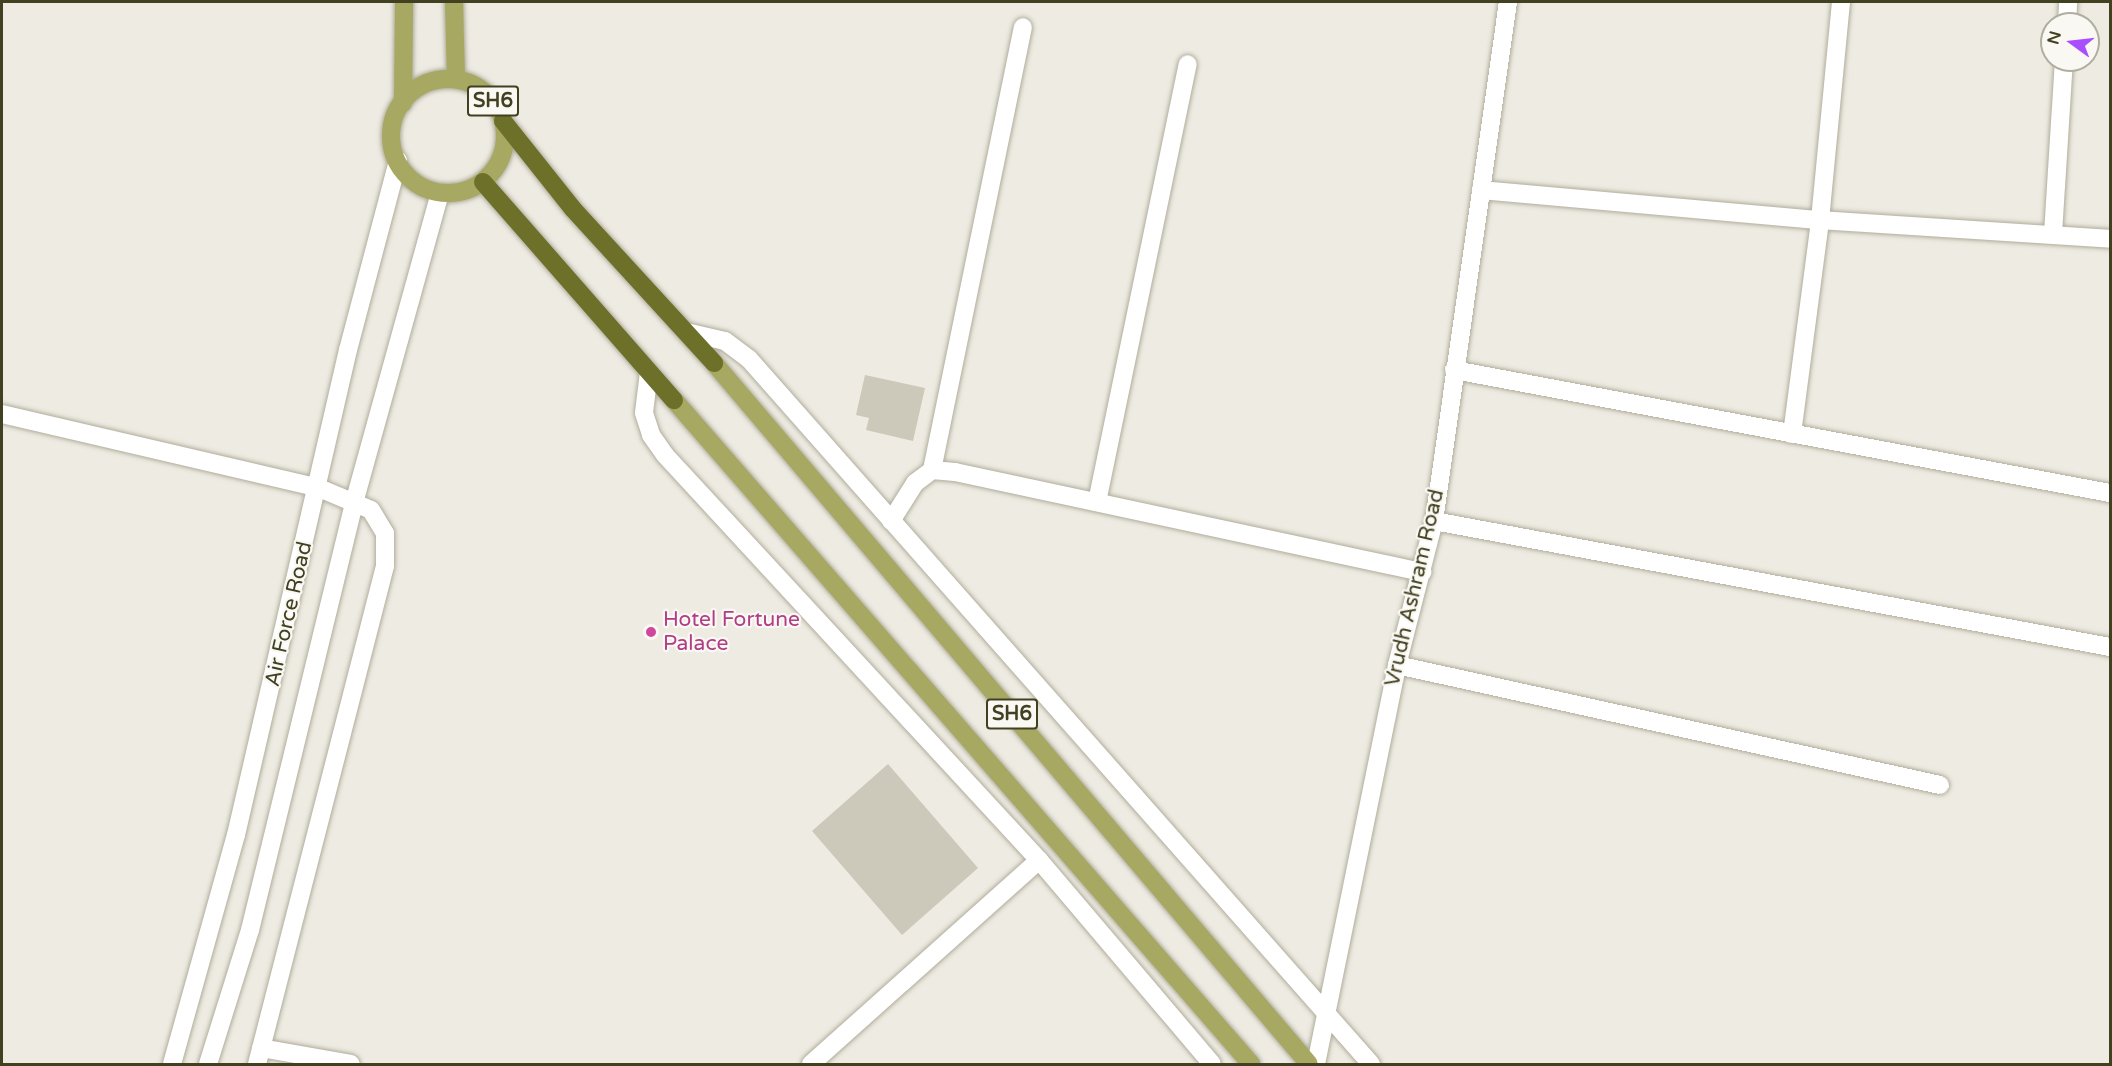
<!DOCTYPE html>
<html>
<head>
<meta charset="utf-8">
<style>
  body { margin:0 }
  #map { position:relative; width:2112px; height:1066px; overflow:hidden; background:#eeebe2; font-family:"Varela Round",sans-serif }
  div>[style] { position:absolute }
  .building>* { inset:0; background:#ccc8ba }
  .roads { filter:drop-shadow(0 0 2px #b0ad9c) drop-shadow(0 0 2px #b0ad9c) }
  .minor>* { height:18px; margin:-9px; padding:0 9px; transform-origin:9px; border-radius:9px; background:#fff }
  .major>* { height:18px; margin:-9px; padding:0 9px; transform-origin:9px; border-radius:9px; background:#a7a862 }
  .major>.ring { margin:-9px; padding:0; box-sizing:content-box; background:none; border:18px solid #a7a862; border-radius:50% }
  .highway>* { height:18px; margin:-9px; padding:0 9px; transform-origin:9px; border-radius:9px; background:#6c7029 }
  .dots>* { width:16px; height:16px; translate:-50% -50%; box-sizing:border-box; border:3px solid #faf8f3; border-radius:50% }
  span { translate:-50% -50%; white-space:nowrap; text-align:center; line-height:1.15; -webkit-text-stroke:4.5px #faf8f3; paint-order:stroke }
  .shield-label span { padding:2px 4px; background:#faf8f3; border:2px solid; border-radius:4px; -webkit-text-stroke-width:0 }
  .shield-label { font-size:20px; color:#414020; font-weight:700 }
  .street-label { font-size:21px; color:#414020 }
  .hotel-label { font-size:21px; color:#b23c85 }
  .left { translate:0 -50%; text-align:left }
  .frame { position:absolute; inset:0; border:3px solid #414020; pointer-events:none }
  .north { position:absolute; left:2040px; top:12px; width:60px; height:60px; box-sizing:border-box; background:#faf8f3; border:2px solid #b0ae9f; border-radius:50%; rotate:285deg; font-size:16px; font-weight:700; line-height:24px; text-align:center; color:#414020 }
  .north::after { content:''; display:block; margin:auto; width:21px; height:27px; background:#a84eff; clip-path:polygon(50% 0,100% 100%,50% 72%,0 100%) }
</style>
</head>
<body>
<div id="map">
  <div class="building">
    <i style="clip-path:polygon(865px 375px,925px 388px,913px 441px,866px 430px,869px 418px,856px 415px)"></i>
    <i style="clip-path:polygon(888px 764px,978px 868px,902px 935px,812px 831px)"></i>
  </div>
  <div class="roads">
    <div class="minor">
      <i style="left:2067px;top:24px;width:22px;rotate:-87deg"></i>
      <i style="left:1481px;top:190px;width:340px;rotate:5.1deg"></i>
      <i style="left:1820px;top:220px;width:291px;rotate:3.7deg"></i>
      <i style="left:2053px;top:234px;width:174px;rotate:-86.4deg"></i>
      <i style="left:686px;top:332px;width:40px;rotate:13deg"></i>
      <i style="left:725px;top:341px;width:30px;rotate:37deg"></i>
      <i style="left:749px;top:359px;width:940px;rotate:48.58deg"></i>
      <i style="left:1454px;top:370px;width:667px;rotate:10.62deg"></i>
      <i style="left:649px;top:372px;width:41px;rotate:97deg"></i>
      <i style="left:644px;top:413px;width:23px;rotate:72deg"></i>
      <i style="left:651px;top:435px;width:24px;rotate:55deg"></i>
      <i style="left:665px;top:455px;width:551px;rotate:47.28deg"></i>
      <i style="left:1039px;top:860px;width:267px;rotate:49.7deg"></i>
      <i style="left:2px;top:414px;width:326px;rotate:13.1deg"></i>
      <i style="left:319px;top:488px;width:56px;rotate:22.9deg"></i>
      <i style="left:371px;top:510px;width:27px;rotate:59deg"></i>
      <i style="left:385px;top:533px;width:33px;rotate:90deg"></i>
      <i style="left:385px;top:566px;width:514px;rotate:104.41deg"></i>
      <i style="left:1792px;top:434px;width:216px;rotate:-82.5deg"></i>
      <i style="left:1820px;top:220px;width:219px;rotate:-84.5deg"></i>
      <i style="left:932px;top:470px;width:452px;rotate:-78.4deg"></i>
      <i style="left:1097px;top:502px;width:447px;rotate:-78.3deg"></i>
      <i style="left:891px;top:521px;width:45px;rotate:-57.7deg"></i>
      <i style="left:915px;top:483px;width:21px;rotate:-37deg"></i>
      <i style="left:932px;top:470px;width:23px;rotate:5deg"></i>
      <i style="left:955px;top:472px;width:478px;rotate:12.1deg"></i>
      <i style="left:1434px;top:521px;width:688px;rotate:10.56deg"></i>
      <i style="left:1397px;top:665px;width:556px;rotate:12.46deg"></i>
      <i style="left:261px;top:1048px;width:91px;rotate:10.1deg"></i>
      <i style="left:172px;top:1064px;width:238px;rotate:-74.4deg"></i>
      <i style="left:236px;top:835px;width:498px;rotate:-77deg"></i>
      <i style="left:348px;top:350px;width:196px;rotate:-75.2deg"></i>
      <i style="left:208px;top:1064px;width:140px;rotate:-72.6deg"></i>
      <i style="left:250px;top:930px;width:439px;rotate:-76.3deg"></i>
      <i style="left:354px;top:503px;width:322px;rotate:-74.5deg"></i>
      <i style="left:811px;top:1064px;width:306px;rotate:-41.8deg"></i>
      <i style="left:1316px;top:1064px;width:407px;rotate:-78.5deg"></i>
      <i style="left:1397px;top:665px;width:149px;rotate:-75.6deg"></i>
      <i style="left:1434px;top:521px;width:524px;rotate:-81.89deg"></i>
    </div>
    <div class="major">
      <i style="left:454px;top:2px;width:77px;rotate:88.5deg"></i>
      <i class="ring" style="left:391px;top:79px;width:96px;height:96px"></i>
      <i style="left:403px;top:103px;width:101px;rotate:-89.4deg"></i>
      <i style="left:714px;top:363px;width:919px;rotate:49.68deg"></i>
      <i style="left:674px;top:400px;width:880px;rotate:49.01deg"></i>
    </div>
    <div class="highway">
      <i style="left:503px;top:121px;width:112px;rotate:51.5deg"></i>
      <i style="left:573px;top:209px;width:209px;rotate:47.5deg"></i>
      <i style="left:483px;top:182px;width:290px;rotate:48.8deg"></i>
    </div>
  </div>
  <div class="dots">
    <i style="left:651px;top:632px;background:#d1479c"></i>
  </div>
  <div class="shield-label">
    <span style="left:493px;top:101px">SH6</span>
    <span style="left:1012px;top:714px">SH6</span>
  </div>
  <div class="street-label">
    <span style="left:1415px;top:588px;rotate:-77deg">Vrudh Ashram Road</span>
    <span style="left:289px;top:614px;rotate:-77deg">Air Force Road</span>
  </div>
  <div class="hotel-label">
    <span class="left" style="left:663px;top:632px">Hotel Fortune<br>Palace</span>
  </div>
  <div class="frame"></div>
  <div class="north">N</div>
</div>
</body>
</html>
